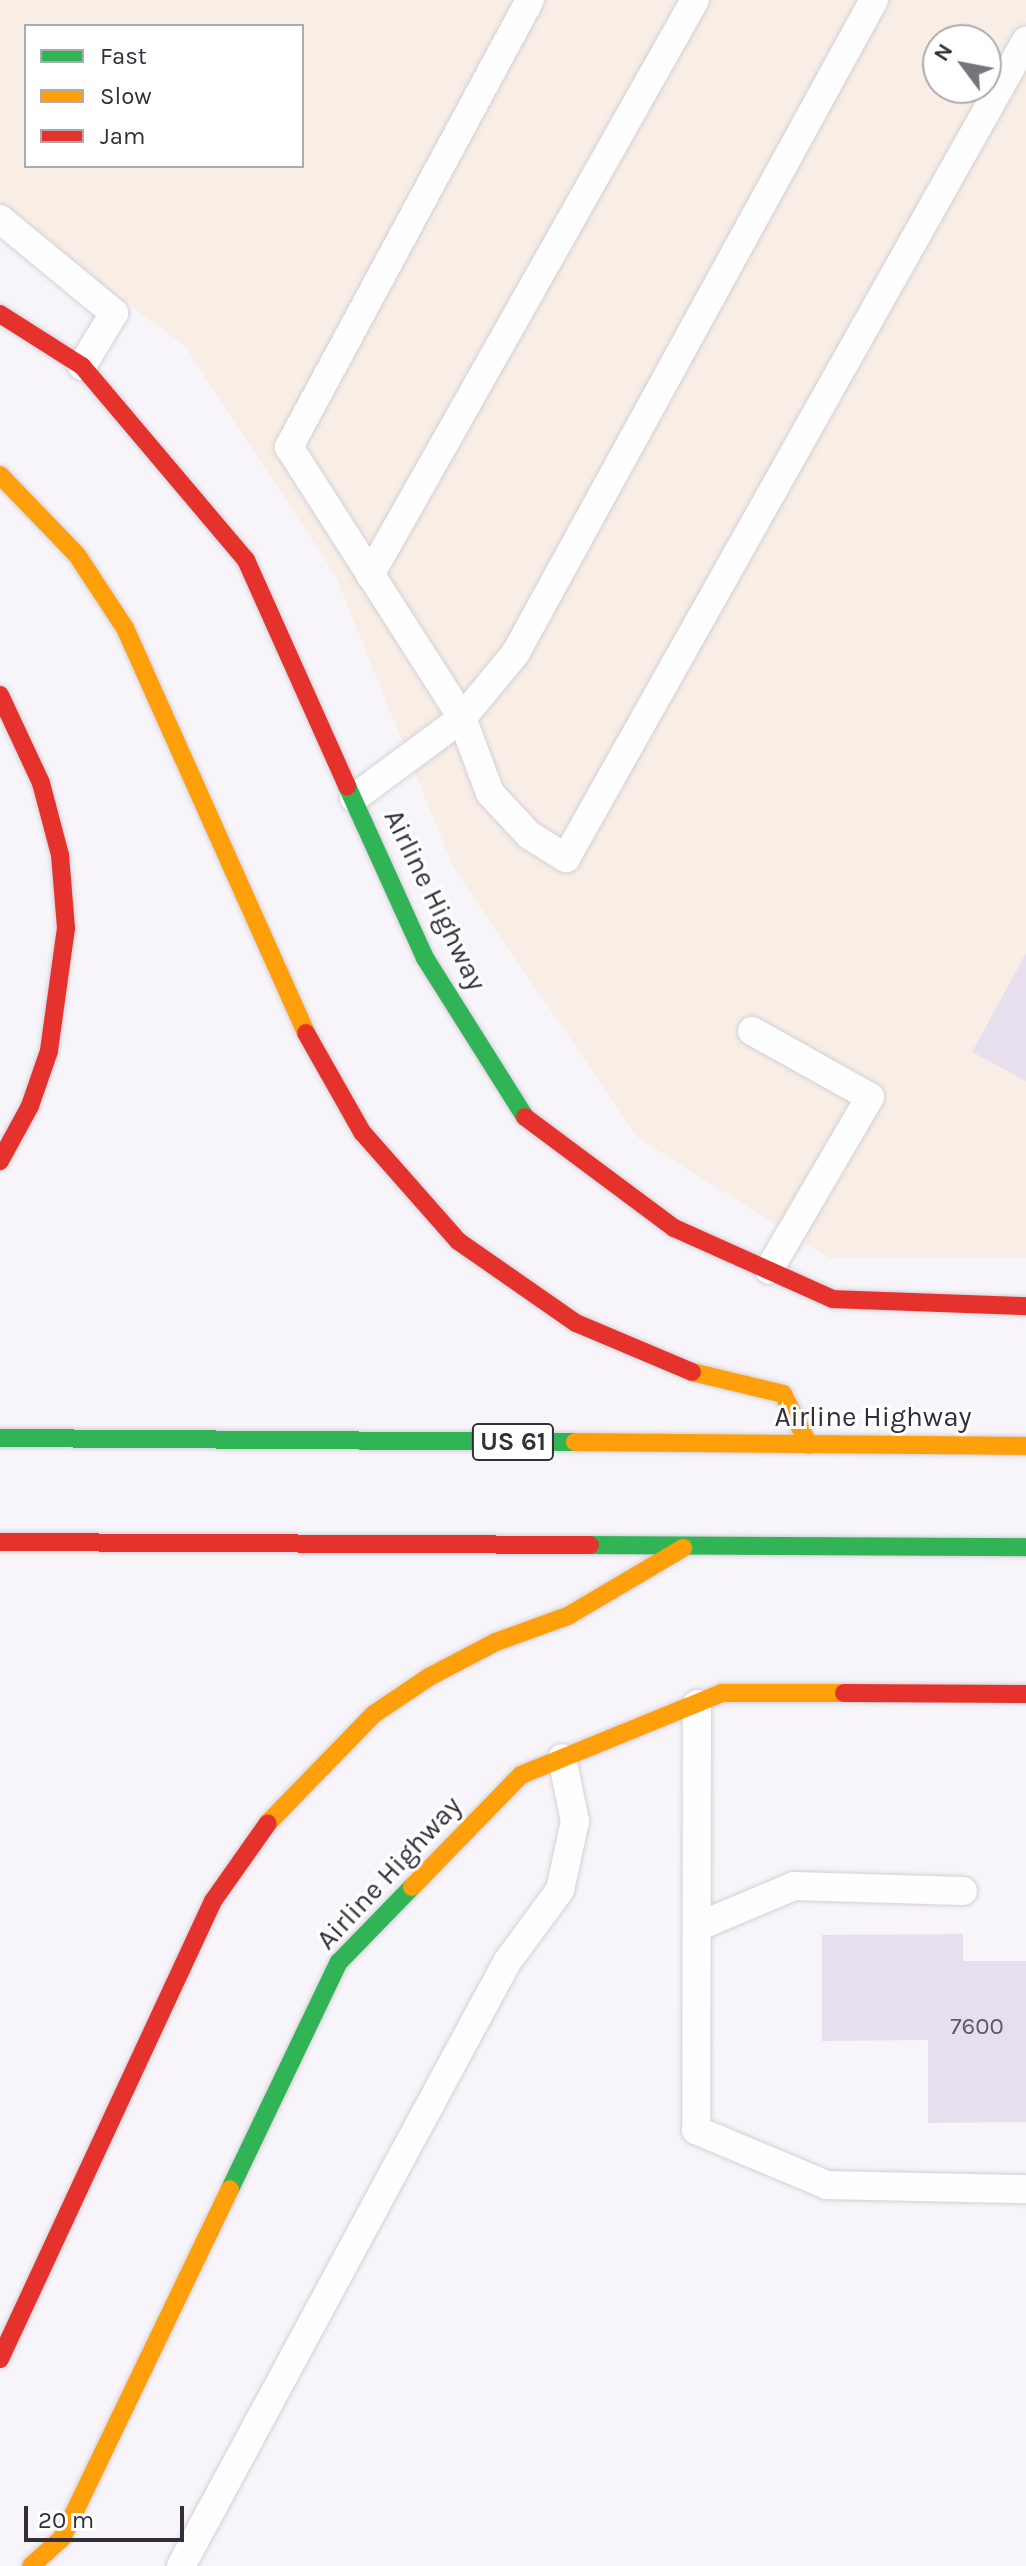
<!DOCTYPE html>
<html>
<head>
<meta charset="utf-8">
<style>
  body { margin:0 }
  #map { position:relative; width:1026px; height:2566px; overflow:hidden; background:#f8f5fa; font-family:Karla,sans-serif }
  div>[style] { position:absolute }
  .commercial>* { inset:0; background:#f8eee6 }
  .building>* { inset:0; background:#e8dfee }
  .roads { filter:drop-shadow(0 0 2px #d4d0d7) drop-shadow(0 0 2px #d4d0d7) }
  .lane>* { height:28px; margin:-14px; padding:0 14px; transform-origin:14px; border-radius:14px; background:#fefefe }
  .fast>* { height:18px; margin:-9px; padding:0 9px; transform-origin:9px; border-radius:9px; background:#30b455 }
  .slow>* { height:18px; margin:-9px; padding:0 9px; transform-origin:9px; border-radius:9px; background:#ff9f0a }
  .jam>* { height:18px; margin:-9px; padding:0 9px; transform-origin:9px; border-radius:9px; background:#e5322d }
  span { translate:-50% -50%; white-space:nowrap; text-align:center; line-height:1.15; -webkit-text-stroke:6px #fff; paint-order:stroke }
  .number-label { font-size:24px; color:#605a66 }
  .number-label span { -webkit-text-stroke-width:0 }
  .shield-label span { padding:2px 6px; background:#fff; border:2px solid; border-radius:6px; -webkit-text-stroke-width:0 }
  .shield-label { font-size:26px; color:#332e38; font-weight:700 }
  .street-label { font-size:28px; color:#332e38 }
  .legend { position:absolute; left:24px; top:24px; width:280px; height:144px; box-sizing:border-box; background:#fff; border:2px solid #adabaf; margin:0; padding:10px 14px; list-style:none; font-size:24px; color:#332e38 }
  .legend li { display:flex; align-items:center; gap:16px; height:40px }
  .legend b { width:40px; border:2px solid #adabaf }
  .north { position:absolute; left:922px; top:24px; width:80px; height:80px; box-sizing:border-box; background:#fff; border:2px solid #adabaf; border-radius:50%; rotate:302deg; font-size:22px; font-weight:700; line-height:32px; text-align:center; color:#332e38 }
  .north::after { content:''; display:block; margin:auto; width:28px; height:36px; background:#78747c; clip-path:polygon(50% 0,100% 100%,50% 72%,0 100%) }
  .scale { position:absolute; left:24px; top:2506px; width:160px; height:36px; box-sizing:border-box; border:4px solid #332e38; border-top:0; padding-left:10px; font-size:24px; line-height:28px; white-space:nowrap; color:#332e38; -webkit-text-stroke:6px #fff; paint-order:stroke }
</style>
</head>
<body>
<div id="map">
  <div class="commercial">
    <i style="clip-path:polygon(evenodd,0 0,1026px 0,1026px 1258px,829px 1258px,638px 1138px,454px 869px,335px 575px,185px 346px,0 210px,0 0,26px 26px,302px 26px,302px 166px,26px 166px,26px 26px,0 0,938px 40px,986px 40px,986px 88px,938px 88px,938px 40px)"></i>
  </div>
  <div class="building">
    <i style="clip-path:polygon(1026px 953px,1026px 1081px,972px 1052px)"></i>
    <i style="clip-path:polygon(963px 1934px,963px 1961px,1026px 1961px,1026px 2122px,928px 2123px,928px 2040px,822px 2041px,822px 1935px)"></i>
  </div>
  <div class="roads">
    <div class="lane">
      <i style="left:530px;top:0;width:508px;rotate:118.33deg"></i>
      <i style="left:289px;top:447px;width:322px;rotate:57.4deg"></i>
      <i style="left:462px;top:718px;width:80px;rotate:69.5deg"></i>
      <i style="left:490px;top:793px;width:57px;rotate:47.1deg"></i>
      <i style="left:529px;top:835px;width:44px;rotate:31.9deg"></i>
      <i style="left:566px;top:858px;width:938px;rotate:-60.62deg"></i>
      <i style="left:0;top:219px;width:148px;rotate:39.5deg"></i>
      <i style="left:114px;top:313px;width:62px;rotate:121.1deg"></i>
      <i style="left:370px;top:575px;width:660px;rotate:-60.52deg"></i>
      <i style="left:354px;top:798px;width:134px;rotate:-36.5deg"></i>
      <i style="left:462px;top:718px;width:83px;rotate:-50.4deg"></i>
      <i style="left:515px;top:654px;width:746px;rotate:-61.24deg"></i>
      <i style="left:752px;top:1031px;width:135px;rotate:29.2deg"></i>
      <i style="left:870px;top:1097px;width:200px;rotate:120.3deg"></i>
      <i style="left:697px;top:1704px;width:426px;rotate:90.1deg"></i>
      <i style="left:696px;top:2130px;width:142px;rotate:22.8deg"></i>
      <i style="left:827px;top:2185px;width:199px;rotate:1.2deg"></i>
      <i style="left:699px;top:1926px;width:103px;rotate:-22.8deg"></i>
      <i style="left:794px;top:1886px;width:169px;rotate:1.7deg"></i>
      <i style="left:181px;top:2566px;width:686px;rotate:-61.64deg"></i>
      <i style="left:507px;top:1962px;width:89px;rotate:-53.6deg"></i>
      <i style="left:560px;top:1890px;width:71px;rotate:-77.7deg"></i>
      <i style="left:575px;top:1821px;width:64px;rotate:-101.7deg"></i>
    </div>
    <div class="fast">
      <i style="left:347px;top:786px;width:189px;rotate:65.6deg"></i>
      <i style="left:425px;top:958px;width:188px;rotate:57.8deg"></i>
      <i style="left:0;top:1438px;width:575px;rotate:0.4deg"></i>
      <i style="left:590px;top:1545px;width:436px;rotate:0.3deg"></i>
      <i style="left:230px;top:2189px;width:252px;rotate:-64.4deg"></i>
      <i style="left:339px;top:1962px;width:105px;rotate:-45.8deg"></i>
    </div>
    <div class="slow">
      <i style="left:0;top:475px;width:111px;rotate:46.1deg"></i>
      <i style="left:77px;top:555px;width:87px;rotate:56.7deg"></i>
      <i style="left:125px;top:628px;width:444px;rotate:65.9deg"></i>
      <i style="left:692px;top:1372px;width:94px;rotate:13.6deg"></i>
      <i style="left:783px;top:1394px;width:57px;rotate:63deg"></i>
      <i style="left:575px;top:1442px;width:451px;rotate:0.5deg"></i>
      <i style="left:268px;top:1823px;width:152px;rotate:-45.8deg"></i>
      <i style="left:374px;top:1714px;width:66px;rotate:-33.9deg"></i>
      <i style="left:429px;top:1677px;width:76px;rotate:-27.6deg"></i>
      <i style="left:496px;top:1642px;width:77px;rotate:-19.9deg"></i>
      <i style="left:568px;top:1616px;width:134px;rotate:-30.6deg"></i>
      <i style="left:412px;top:1887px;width:156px;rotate:-45.8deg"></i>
      <i style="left:521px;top:1775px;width:217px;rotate:-22.2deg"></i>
      <i style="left:722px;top:1693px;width:122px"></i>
      <i style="left:31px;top:2566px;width:42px;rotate:-42.1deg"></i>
      <i style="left:62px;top:2538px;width:387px;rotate:-64.3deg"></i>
    </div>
    <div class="jam">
      <i style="left:0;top:314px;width:97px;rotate:32.4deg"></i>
      <i style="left:82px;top:366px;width:254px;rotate:49.8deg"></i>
      <i style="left:246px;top:560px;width:248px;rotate:65.9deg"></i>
      <i style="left:0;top:695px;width:97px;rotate:65deg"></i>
      <i style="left:41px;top:783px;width:74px;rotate:75.2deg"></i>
      <i style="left:60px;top:855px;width:73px;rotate:85.3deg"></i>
      <i style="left:66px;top:928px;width:124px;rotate:97.9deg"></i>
      <i style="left:49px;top:1051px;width:58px;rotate:109.1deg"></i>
      <i style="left:30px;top:1106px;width:63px;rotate:118.6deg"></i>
      <i style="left:306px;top:1033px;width:114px;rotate:60.5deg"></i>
      <i style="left:362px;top:1132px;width:145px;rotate:48.6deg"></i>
      <i style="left:458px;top:1241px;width:144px;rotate:34.8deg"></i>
      <i style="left:576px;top:1323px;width:126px;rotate:22.9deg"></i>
      <i style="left:525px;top:1117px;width:186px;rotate:36.7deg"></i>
      <i style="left:674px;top:1228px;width:174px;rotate:24.1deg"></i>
      <i style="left:833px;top:1299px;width:193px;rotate:2.1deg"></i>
      <i style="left:0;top:1542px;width:590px;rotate:0.29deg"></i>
      <i style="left:844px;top:1693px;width:182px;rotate:0.3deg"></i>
      <i style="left:0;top:2359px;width:505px;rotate:-65.06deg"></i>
      <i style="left:213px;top:1901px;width:95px;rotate:-54.8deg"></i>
    </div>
  </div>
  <div class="number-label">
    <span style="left:977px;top:2027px">7600</span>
  </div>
  <div class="shield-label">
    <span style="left:513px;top:1442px">US 61</span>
  </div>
  <div class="street-label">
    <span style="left:435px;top:900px;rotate:64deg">Airline Highway</span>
    <span style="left:873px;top:1417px">Airline Highway</span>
    <span style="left:389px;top:1873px;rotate:-47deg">Airline Highway</span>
  </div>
  <ul class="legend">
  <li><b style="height:10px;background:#30b455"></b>Fast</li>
  <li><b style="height:10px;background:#ff9f0a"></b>Slow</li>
  <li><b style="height:10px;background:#e5322d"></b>Jam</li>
  </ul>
  <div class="north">N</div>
  <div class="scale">20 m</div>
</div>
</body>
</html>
